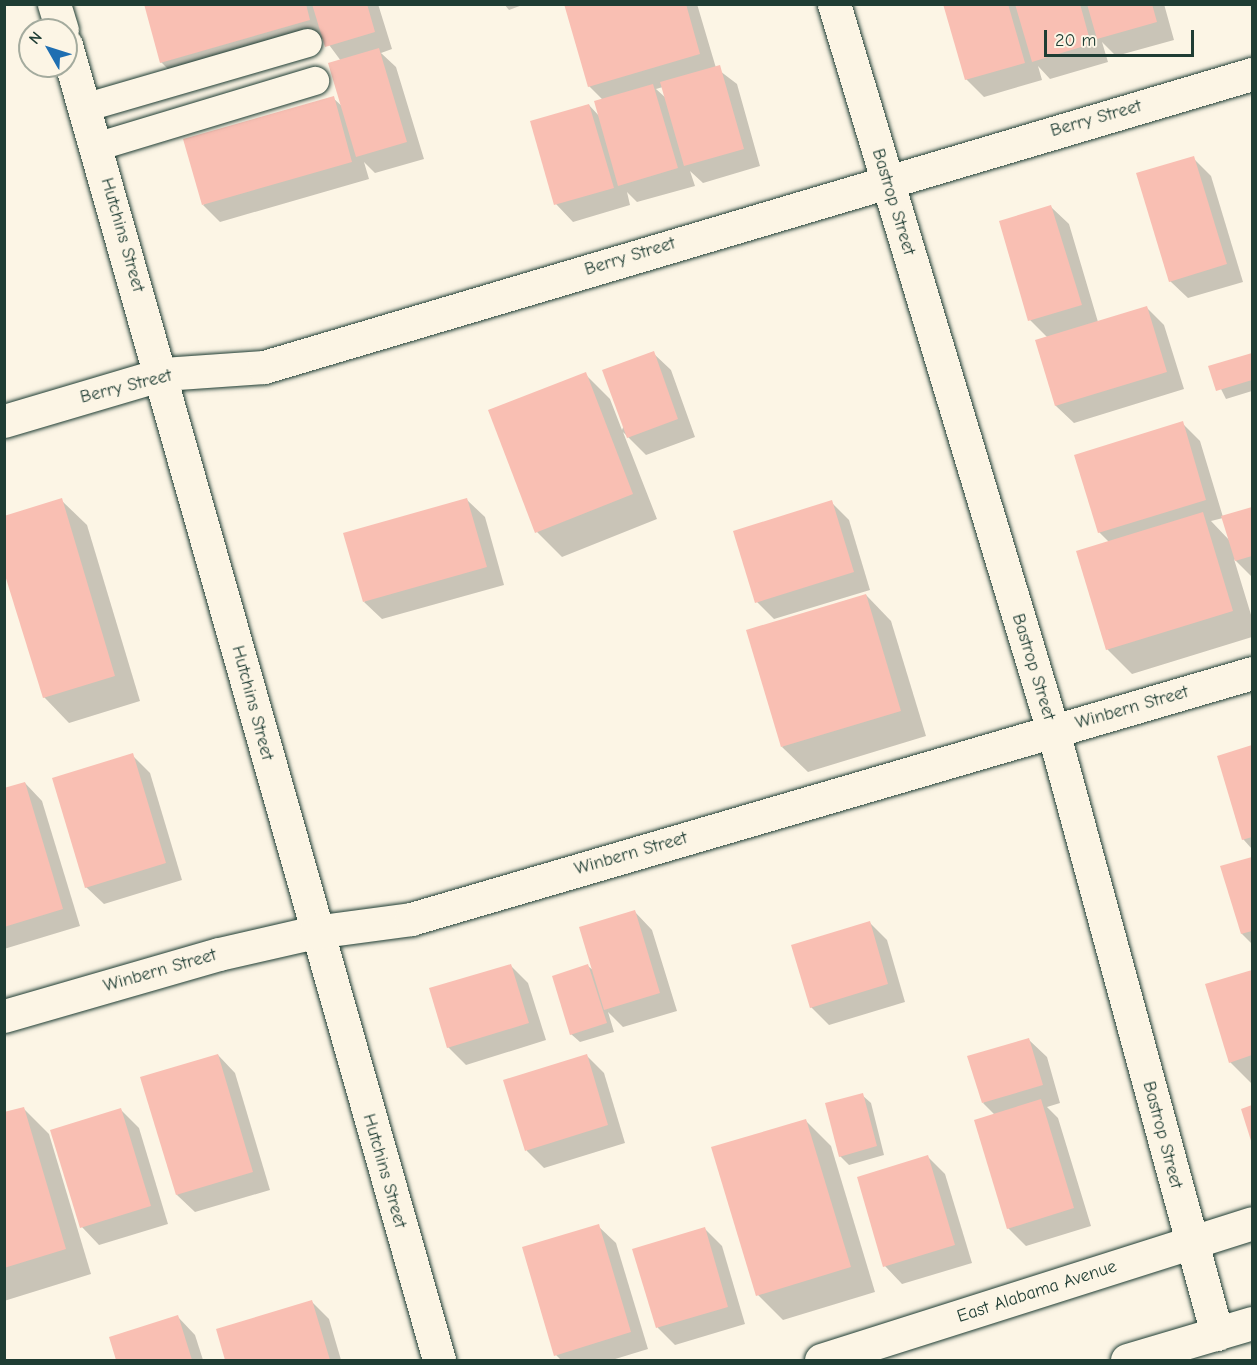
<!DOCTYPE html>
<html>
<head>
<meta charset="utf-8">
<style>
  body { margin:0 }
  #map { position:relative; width:1257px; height:1365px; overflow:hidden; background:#fcf5e5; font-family:"Comic Neue",sans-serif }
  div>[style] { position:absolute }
  .shadow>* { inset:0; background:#0003 }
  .building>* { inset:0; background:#f9bfb3 }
  .roads { filter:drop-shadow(0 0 2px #1f3d34) drop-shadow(0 0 2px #1f3d34) }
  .lane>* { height:28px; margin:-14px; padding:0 14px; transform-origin:14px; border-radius:14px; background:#fcf5e5 }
  .street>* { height:33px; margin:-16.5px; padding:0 16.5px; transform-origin:16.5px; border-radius:16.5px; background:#fcf5e5 }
  .secondary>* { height:33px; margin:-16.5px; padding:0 16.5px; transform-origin:16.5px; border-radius:16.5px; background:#fcf5e5 }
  span { translate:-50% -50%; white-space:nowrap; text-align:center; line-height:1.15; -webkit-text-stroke:4.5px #fcf5e5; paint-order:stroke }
  .street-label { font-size:18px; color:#1f3d34 }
  .frame { position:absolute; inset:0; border:6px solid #1f3d34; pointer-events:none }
  .north { position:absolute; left:18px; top:18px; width:60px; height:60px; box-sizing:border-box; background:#fcf5e5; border:2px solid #a4ab9e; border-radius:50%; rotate:309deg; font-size:16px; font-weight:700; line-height:24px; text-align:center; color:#1f3d34 }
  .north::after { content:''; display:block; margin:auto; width:21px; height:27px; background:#1f6fb2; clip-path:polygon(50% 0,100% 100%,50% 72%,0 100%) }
  .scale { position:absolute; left:1044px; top:30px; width:150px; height:27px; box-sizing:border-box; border:3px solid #1f3d34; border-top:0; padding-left:8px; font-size:18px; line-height:21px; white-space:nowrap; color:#1f3d34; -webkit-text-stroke:4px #fcf5e5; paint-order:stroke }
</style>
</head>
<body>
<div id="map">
  <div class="shadow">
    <i style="clip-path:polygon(145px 4px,378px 4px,392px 49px,381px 53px,396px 67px,424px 159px,375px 173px,364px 162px,369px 179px,220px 222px,203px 205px,333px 98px,344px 108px,341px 61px,324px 38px,179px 80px,161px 62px)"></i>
    <i style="clip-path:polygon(504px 4px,525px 4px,509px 10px)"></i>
    <i style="clip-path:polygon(evenodd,566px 4px,697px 4px,716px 68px,737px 84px,760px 166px,703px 183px,690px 171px,695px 186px,637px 202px,627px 192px,630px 205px,573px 222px,556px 204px,589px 105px,600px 117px,603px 100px,589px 86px,566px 4px,663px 87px,667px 99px,656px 89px,663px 87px)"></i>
    <i style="clip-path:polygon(945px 4px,1164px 4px,1174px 40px,1116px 56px,1102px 42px,1108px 62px,1050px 79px,1038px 66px,1042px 80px,984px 97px,966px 79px)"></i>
    <i style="clip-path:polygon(1193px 158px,1211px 176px,1243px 282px,1188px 298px,1170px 281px)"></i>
    <i style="clip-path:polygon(1051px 207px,1069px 224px,1098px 322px,1147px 308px,1164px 325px,1184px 389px,1074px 423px,1056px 406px,1037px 341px,1048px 338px,1030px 320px)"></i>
    <i style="clip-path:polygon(653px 353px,671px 370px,695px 437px,646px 455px,623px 432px,657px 519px,562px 557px,537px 532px,585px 374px,610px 399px,622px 430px)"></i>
    <i style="clip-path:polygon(1252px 354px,1252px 391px,1226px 399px,1210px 367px)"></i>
    <i style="clip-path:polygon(evenodd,1182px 423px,1200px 441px,1223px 517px,1252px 508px,1252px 577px,1234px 559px,1252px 618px,1252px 637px,1132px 674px,1107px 649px,1109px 542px,1099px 532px,1182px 423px,1223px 518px,1230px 541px,1211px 521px,1223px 518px)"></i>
    <i style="clip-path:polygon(61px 500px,87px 525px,140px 701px,69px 723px,44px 697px)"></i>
    <i style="clip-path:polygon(467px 500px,485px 517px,504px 585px,382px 619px,364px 602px)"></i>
    <i style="clip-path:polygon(831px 502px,849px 520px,870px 590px,774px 619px,757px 602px)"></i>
    <i style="clip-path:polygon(866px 595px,891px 621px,926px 736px,808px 772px,782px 747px)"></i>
    <i style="clip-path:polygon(1252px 747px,1252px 849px,1243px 839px,1219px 757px)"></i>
    <i style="clip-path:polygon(132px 755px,150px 773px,182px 880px,104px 904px,86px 887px)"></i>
    <i style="clip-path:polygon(25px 783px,42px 801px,80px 926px,4px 949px,4px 790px)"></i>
    <i style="clip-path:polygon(1252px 858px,1252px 944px,1242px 934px,1222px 867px)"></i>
    <i style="clip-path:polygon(635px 912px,652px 930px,677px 1011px,623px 1027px,608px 1012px,614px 1032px,580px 1042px,571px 1034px,588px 966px,594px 971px)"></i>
    <i style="clip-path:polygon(870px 923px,887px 940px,905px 1002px,829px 1025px,811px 1007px)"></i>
    <i style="clip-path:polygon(510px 965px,528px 983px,546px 1040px,466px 1065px,448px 1047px)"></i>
    <i style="clip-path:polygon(1252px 972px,1252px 1084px,1230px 1062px,1207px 985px)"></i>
    <i style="clip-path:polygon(1029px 1040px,1047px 1057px,1060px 1103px,1047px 1107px,1058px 1118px,1091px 1226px,1026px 1246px,1008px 1228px,995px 1115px,983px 1103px)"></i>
    <i style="clip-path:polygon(218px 1055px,235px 1073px,270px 1190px,195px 1212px,177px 1195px)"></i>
    <i style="clip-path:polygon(587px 1056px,604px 1073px,625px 1143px,544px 1168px,527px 1151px,505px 1081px)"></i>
    <i style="clip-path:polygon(862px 1095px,871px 1103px,884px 1155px,849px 1165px,840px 1156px)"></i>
    <i style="clip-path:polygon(23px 1108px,49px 1134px,91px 1274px,4px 1301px,4px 1114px)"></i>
    <i style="clip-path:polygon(121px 1110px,139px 1128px,168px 1224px,99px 1245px,82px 1227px)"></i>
    <i style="clip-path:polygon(805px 1120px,831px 1146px,875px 1292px,783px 1320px,758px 1295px)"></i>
    <i style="clip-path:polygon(928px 1157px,945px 1174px,972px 1263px,902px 1284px,885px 1266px)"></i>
    <i style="clip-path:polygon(598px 1226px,616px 1243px,648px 1349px,612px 1360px,561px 1360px,556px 1355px)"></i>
    <i style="clip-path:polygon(704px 1228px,722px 1246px,745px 1324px,675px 1345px,658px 1328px,634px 1250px)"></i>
    <i style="clip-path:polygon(312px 1302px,329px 1319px,341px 1360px,227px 1360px,218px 1330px)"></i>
    <i style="clip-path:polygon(178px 1317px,195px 1335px,203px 1360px,118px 1360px,111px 1338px)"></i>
  </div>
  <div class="building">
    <i style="clip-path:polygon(144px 4px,306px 4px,310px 20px,160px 63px)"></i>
    <i style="clip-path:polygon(312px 4px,367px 4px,375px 32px,325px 47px)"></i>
    <i style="clip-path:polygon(564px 4px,686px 4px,700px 54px,588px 87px)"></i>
    <i style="clip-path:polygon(943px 4px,1008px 4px,1025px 63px,965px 80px)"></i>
    <i style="clip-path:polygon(1015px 4px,1080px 4px,1091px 44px,1032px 62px)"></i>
    <i style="clip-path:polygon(1087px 4px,1152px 4px,1157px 22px,1097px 39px)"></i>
    <i style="clip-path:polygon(379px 48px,407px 142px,356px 157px,328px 63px)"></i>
    <i style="clip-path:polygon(720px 65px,744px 149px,684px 166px,660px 82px)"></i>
    <i style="clip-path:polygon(653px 84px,678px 168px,618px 186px,594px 101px)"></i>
    <i style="clip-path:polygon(334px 96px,352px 162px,202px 205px,183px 139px)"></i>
    <i style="clip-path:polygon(589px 104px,614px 188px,554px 205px,530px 121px)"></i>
    <i style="clip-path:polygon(1194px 156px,1227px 264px,1169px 282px,1136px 173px)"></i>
    <i style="clip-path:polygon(1051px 205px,1082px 305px,1028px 321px,999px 221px)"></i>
    <i style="clip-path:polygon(1147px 306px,1167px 372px,1055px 406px,1035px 340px)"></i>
    <i style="clip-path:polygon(654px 351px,678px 419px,627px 438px,602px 370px)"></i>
    <i style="clip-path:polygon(1252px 353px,1252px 380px,1216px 391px,1208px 366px)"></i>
    <i style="clip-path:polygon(586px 372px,633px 494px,535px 533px,488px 410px)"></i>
    <i style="clip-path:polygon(1183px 421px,1206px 500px,1098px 533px,1074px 455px)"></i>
    <i style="clip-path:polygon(62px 498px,115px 676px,43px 698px,4px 572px,4px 516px)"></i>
    <i style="clip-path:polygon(467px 498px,487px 567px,363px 602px,343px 533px)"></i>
    <i style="clip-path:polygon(832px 500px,854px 572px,755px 603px,733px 531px)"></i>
    <i style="clip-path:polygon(1252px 507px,1252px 556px,1235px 561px,1221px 516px)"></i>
    <i style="clip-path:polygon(1203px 512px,1233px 611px,1106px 650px,1076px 551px)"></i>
    <i style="clip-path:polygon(866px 594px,901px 711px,781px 747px,746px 630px)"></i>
    <i style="clip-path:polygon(1252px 745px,1252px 837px,1242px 840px,1217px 756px)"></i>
    <i style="clip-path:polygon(133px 753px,166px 863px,85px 888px,52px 778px)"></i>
    <i style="clip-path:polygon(25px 782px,63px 909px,4px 927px,4px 788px)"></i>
    <i style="clip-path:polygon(1252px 857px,1252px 931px,1241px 934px,1220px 866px)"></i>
    <i style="clip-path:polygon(635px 910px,660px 993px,604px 1010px,579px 927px)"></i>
    <i style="clip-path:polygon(870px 921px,888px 984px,810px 1008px,791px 945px)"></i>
    <i style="clip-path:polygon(511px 964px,529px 1023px,447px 1048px,429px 988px)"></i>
    <i style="clip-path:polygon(588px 964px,607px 1023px,570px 1035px,552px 976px)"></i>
    <i style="clip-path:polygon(1252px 970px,1252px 1055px,1229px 1063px,1205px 984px)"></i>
    <i style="clip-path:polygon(1029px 1038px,1043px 1085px,982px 1103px,967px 1056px)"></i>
    <i style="clip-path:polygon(218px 1054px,253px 1172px,176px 1195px,140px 1077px)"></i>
    <i style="clip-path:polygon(587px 1054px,608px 1125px,525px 1151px,503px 1080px)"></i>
    <i style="clip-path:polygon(863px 1093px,877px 1146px,839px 1157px,825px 1103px)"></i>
    <i style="clip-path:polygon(1041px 1099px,1074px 1208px,1007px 1229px,974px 1120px)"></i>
    <i style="clip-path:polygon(1252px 1105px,1252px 1144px,1241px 1109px)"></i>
    <i style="clip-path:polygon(24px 1107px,66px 1249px,4px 1268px,4px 1112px)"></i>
    <i style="clip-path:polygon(121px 1108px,151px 1206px,80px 1228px,50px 1130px)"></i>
    <i style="clip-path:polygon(806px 1119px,851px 1267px,756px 1296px,711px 1147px)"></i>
    <i style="clip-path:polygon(928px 1155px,955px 1245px,883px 1267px,857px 1177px)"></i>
    <i style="clip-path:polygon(599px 1224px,631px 1332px,554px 1356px,522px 1247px)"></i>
    <i style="clip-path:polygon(705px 1227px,728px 1307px,656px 1328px,632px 1249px)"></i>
    <i style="clip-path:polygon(312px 1300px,330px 1360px,225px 1360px,216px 1329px)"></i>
    <i style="clip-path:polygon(178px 1315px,192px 1360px,116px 1360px,109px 1337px)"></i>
  </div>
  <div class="roads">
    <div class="lane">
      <i style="left:84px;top:108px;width:233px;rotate:-16.2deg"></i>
      <i style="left:96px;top:147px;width:229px;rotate:-16.8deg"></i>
    </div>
    <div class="street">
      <i style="left:54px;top:4px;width:27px;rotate:73deg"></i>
      <i style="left:834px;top:4px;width:759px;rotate:73.24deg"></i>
      <i style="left:1053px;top:731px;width:625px;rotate:74.79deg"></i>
      <i style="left:66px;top:45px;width:1367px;rotate:74.16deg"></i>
      <i style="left:4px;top:421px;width:166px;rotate:-16.5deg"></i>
      <i style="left:163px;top:374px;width:101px;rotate:-4deg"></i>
      <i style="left:264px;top:367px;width:1031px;rotate:-16.52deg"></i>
      <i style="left:4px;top:1016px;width:224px;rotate:-16.1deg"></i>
      <i style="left:219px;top:954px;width:98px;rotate:-12.9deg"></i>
      <i style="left:315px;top:932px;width:97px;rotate:-7.7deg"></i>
      <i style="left:411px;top:919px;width:876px;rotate:-16.3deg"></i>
    </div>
    <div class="secondary">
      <i style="left:821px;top:1360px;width:452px;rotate:-17.6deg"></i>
      <i style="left:1127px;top:1360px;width:130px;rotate:-16.5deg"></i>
    </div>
  </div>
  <div class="street-label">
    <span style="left:1096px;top:119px;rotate:-16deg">Berry Street</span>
    <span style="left:893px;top:202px;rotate:73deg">Bastrop Street</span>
    <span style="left:122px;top:235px;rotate:74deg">Hutchins Street</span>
    <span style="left:630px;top:257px;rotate:-17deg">Berry Street</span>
    <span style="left:126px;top:387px;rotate:-14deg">Berry Street</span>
    <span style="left:1033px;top:667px;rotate:73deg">Bastrop Street</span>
    <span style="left:252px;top:703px;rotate:75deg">Hutchins Street</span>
    <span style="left:1132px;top:708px;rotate:-16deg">Winbern Street</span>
    <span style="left:631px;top:854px;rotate:-16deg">Winbern Street</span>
    <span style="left:160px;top:971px;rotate:-16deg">Winbern Street</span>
    <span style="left:1162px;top:1135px;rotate:75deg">Bastrop Street</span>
    <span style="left:384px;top:1171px;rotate:74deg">Hutchins Street</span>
    <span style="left:1037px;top:1292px;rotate:-18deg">East Alabama Avenue</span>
  </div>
  <div class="frame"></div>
  <div class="north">N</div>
  <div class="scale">20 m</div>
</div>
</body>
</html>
